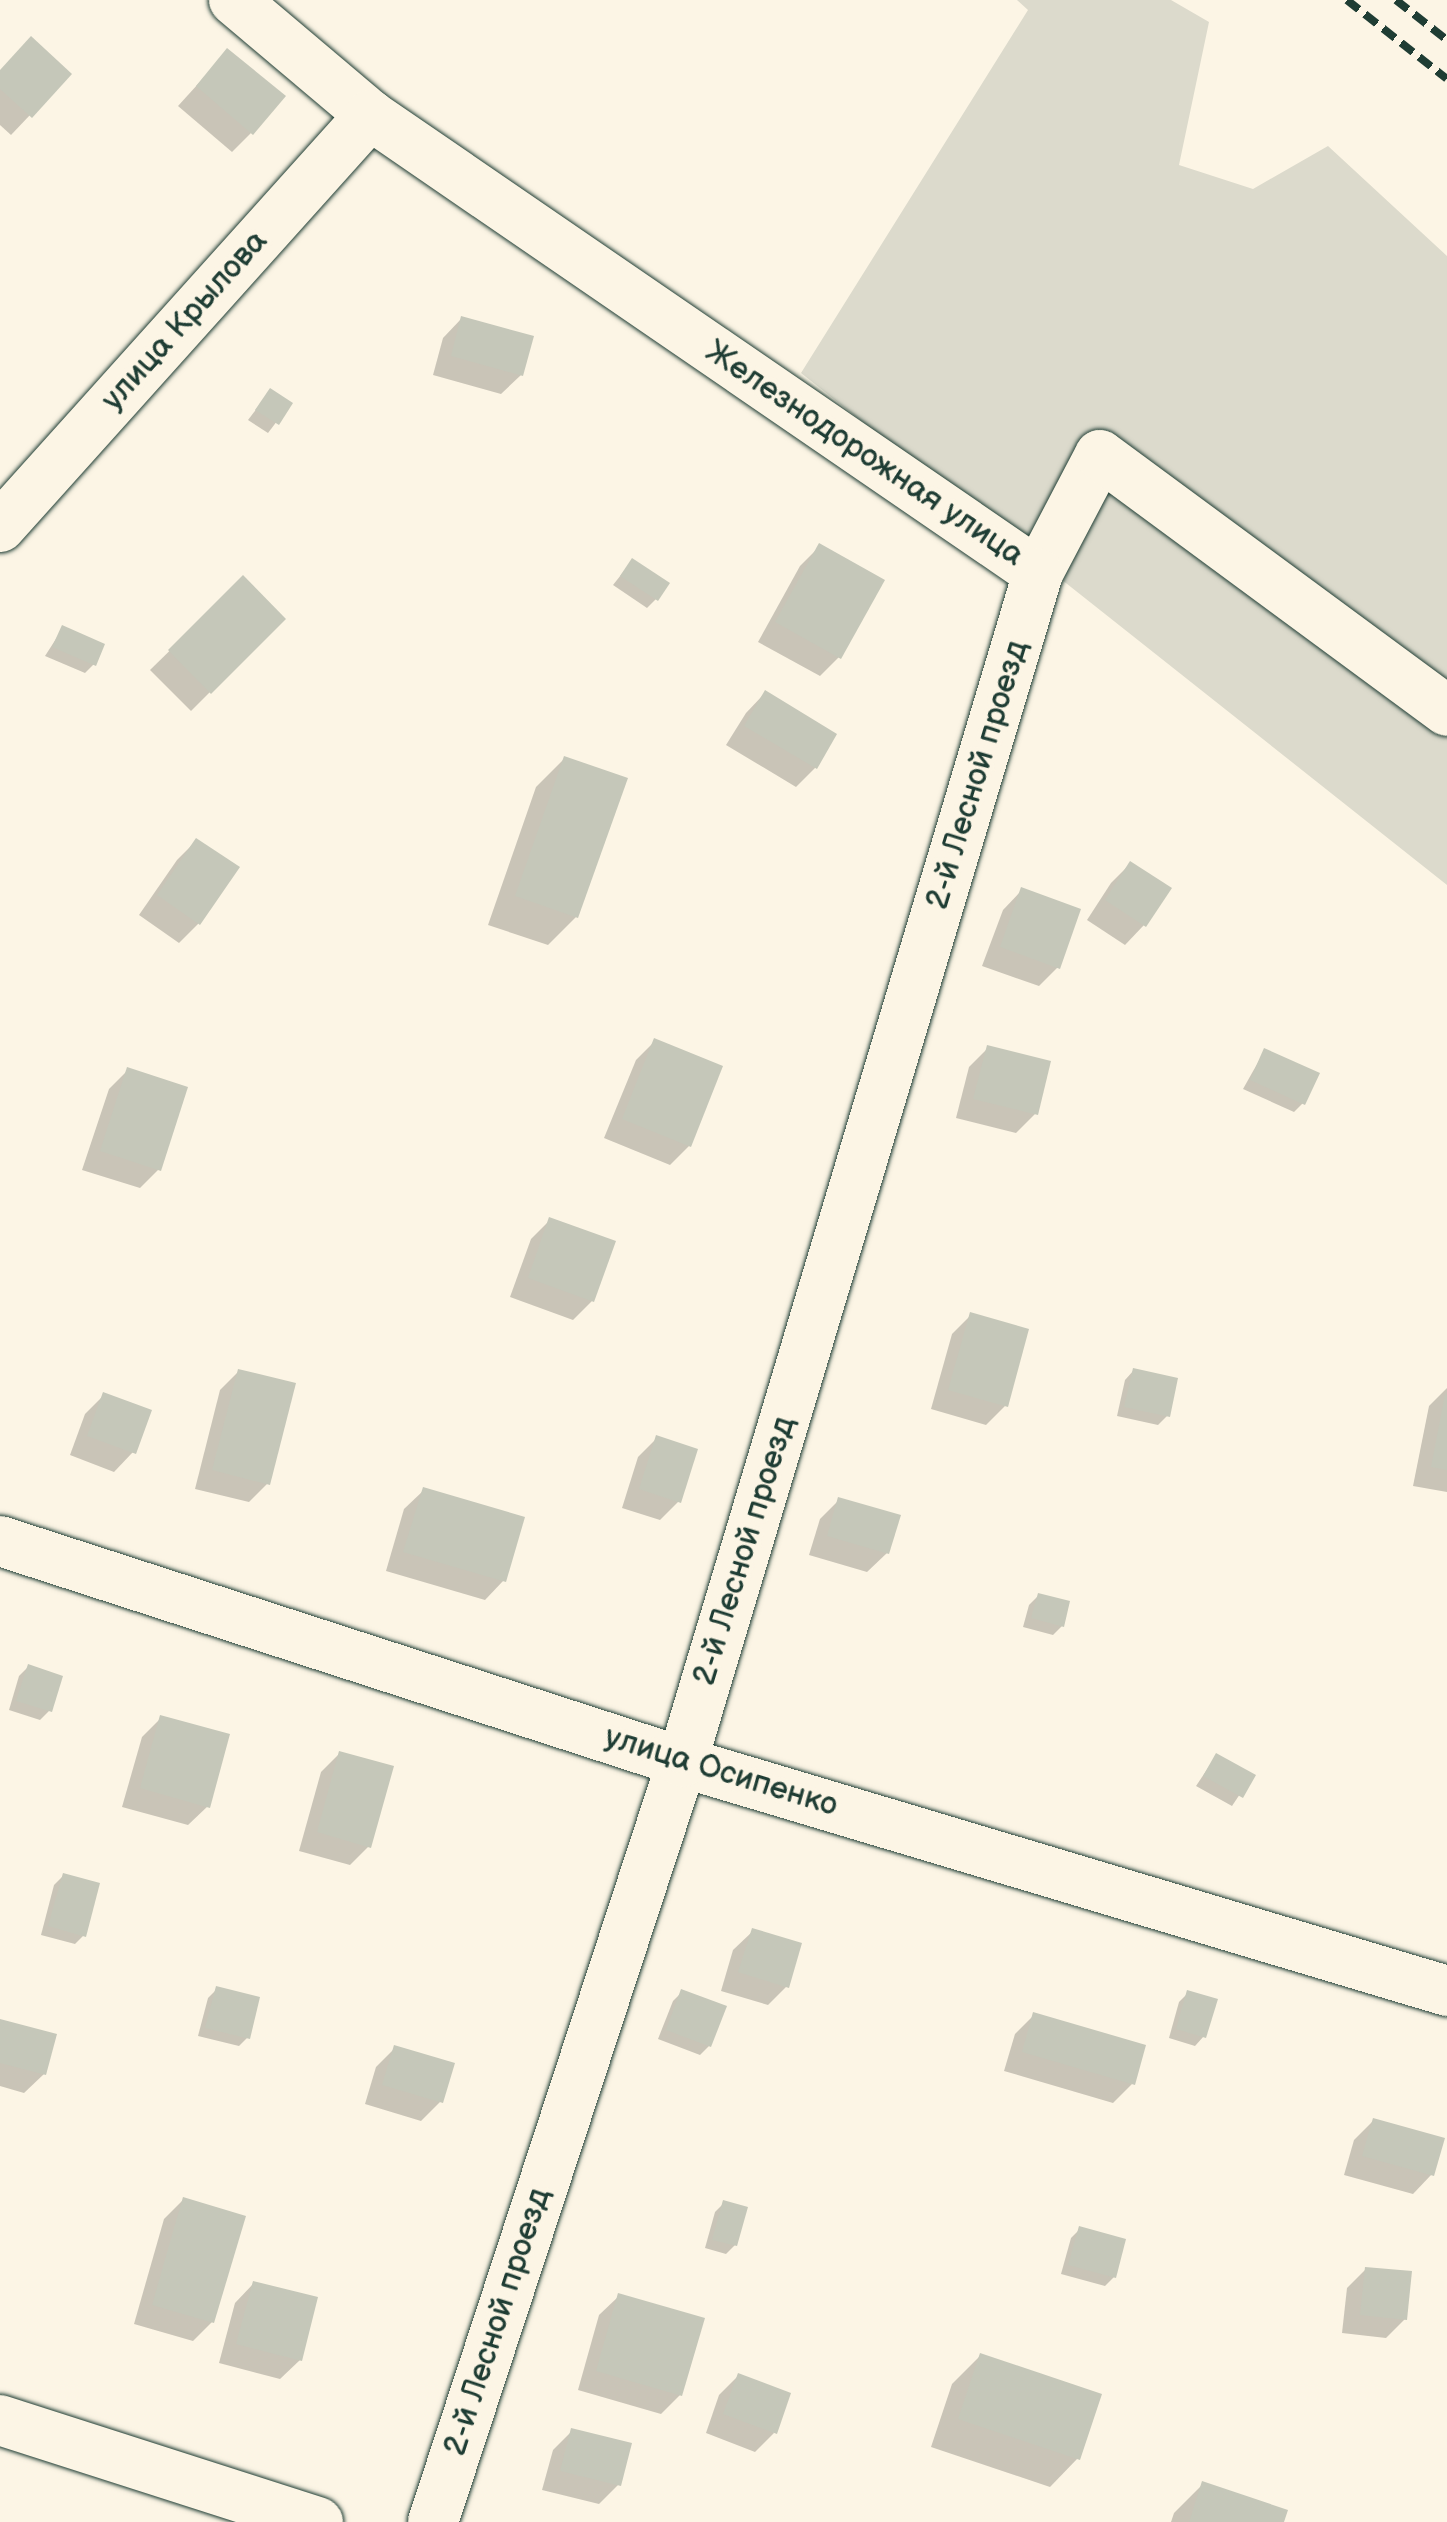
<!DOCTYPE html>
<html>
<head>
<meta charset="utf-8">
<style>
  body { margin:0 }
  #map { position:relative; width:1447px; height:2522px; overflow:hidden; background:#fcf5e5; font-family:"Balsamiq Sans",sans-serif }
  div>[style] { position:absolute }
  .green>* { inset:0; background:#dcdacc }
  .shadow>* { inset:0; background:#0003 }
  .building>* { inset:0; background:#c5c7b9 }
  .roads { filter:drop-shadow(0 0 2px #1f3d34) drop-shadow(0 0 2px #1f3d34) }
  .street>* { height:50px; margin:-25px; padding:0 25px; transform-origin:25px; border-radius:25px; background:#fcf5e5 }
  .rail>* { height:8px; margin-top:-4px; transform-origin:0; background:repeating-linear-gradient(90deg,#1f3d34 0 15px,transparent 0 23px) }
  span { translate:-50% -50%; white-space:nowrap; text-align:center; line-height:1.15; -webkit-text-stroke:9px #fcf5e5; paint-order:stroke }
  .street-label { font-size:32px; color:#1f3d34 }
</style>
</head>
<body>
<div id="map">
  <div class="green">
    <i style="clip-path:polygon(1017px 0,1171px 0,1209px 22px,1179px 165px,1253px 189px,1328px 146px,1447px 256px,1447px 885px,801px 373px,1028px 10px)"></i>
  </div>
  <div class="shadow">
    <i style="clip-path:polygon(228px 51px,251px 133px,232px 152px,178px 106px)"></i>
    <i style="clip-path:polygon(0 72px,69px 74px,11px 135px,0 125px)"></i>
    <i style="clip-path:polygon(462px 318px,521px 375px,501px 394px,433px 375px,443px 338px)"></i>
    <i style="clip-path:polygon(270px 391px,290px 404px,268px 433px,248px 420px)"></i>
    <i style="clip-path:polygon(819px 547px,839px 657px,820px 676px,758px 642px,800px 566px)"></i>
    <i style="clip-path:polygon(632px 561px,656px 599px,647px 608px,613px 585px)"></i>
    <i style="clip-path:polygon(243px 579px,283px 619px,191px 711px,150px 670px)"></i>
    <i style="clip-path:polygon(63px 628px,94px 664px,85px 673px,45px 656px)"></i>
    <i style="clip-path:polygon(765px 693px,834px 735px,815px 768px,796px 787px,726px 745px,746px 713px)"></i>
    <i style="clip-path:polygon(564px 759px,576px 917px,548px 945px,488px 925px,536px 787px)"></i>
    <i style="clip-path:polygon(196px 841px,198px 924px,179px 943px,139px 915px,177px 860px)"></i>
    <i style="clip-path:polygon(1130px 864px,1144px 925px,1125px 945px,1087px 920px,1111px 883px)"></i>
    <i style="clip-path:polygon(1022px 890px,1058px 967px,1039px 986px,982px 966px,1003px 910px)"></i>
    <i style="clip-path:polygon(655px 1041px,689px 1146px,670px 1165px,604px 1138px,636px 1060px)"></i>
    <i style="clip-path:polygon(988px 1048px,1035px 1114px,1016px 1133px,956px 1118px,969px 1067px)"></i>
    <i style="clip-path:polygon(1265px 1050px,1303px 1103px,1294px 1112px,1243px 1089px)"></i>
    <i style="clip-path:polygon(128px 1070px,159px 1169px,140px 1188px,82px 1170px,109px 1089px)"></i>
    <i style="clip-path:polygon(550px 1220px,592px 1301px,573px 1320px,510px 1297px,531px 1239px)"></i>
    <i style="clip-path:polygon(971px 1315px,1005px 1406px,986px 1425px,931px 1409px,952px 1334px)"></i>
    <i style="clip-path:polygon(1134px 1370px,1167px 1416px,1158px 1425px,1117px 1416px,1125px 1380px)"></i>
    <i style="clip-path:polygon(239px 1371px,268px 1483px,249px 1502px,195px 1489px,220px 1390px)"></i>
    <i style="clip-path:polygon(1447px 1388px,1447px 1492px,1413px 1486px,1429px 1406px)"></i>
    <i style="clip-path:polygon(104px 1395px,133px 1452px,114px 1472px,70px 1455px,85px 1414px)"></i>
    <i style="clip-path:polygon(657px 1438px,679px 1501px,660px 1520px,622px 1508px,638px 1457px)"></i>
    <i style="clip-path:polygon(424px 1490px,504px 1580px,485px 1600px,386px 1571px,404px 1509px)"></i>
    <i style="clip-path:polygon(839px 1500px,887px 1553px,867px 1572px,809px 1555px,820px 1519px)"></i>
    <i style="clip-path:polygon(1038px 1596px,1062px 1626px,1053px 1635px,1023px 1627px,1029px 1605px)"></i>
    <i style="clip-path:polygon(28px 1667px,49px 1711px,40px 1720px,9px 1710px,19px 1676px)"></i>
    <i style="clip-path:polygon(161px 1718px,208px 1806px,188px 1825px,122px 1807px,142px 1737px)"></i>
    <i style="clip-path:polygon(340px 1753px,369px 1846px,350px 1865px,299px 1851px,321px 1772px)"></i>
    <i style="clip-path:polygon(1216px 1756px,1252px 1776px,1232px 1806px,1196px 1786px)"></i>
    <i style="clip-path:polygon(63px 1876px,84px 1935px,75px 1944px,41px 1935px,54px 1885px)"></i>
    <i style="clip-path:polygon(753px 1931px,787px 1986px,768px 2005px,721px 1991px,733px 1950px)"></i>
    <i style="clip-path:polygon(217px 1989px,248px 2037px,239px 2046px,198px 2036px,208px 1998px)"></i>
    <i style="clip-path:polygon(682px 1992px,709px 2046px,700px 2055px,658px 2039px,673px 2001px)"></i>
    <i style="clip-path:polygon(1188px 1993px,1204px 2036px,1195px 2046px,1169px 2038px,1179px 2002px)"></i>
    <i style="clip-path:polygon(1034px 2015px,1132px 2084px,1113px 2103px,1004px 2071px,1015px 2034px)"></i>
    <i style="clip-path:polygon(0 2021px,44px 2074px,24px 2093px,0 2086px)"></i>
    <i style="clip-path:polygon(395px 2048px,440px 2102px,421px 2121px,365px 2104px,376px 2067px)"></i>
    <i style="clip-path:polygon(1373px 2121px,1432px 2174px,1413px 2194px,1344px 2175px,1354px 2140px)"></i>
    <i style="clip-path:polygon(184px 2199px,212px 2322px,193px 2341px,134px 2324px,164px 2219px)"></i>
    <i style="clip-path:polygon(724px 2203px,735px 2245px,726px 2254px,705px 2248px,715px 2212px)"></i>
    <i style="clip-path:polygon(1080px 2229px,1114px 2277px,1105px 2286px,1061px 2274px,1071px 2238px)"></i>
    <i style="clip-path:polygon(1366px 2269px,1405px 2319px,1386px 2338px,1342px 2333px,1347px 2288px)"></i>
    <i style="clip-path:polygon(254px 2283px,300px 2360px,280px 2379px,219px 2363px,235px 2303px)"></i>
    <i style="clip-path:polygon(619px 2296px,680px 2395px,661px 2414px,578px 2390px,599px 2315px)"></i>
    <i style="clip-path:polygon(980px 2356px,1078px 2458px,1050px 2487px,931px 2447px,952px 2384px)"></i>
    <i style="clip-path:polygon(738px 2376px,774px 2433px,755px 2452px,706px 2433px,719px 2395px)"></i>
    <i style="clip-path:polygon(572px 2431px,618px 2485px,599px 2504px,542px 2490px,553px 2450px)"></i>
    <i style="clip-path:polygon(1203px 2484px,1282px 2522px,1171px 2522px,1174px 2513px)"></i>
  </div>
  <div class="building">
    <i style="clip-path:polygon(31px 36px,72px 74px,32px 118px,0 89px,0 70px)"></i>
    <i style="clip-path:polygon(227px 48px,286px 96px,253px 135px,196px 86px)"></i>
    <i style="clip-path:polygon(461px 316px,534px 336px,523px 376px,451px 356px)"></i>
    <i style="clip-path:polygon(270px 388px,293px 403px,279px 425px,255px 410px)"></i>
    <i style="clip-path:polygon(819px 543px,885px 580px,841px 659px,775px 622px)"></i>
    <i style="clip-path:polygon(632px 558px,670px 583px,658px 601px,620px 576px)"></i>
    <i style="clip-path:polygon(243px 575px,286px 619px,211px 694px,168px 650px)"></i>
    <i style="clip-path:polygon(62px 625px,105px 644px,96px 666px,52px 647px)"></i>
    <i style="clip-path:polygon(765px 690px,837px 734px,817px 769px,744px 726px)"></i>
    <i style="clip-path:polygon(564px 756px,628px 778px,578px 918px,515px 896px)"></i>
    <i style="clip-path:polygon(196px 838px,240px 867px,200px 925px,157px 895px)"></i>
    <i style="clip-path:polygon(1130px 861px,1172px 888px,1146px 927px,1105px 900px)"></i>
    <i style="clip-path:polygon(1021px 887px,1081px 909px,1060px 969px,1000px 947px)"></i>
    <i style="clip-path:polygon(654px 1038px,723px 1066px,691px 1147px,622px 1119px)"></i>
    <i style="clip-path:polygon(987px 1045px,1051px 1061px,1038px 1115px,973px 1099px)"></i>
    <i style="clip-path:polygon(1264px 1048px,1320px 1073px,1305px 1105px,1250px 1080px)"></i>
    <i style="clip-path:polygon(127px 1067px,188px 1087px,161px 1171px,100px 1151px)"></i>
    <i style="clip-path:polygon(549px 1217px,616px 1241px,594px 1302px,528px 1278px)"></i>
    <i style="clip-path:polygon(970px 1312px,1029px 1329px,1008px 1407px,948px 1390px)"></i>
    <i style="clip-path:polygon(1133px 1368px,1178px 1378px,1170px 1417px,1124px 1407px)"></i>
    <i style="clip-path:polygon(238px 1369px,296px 1383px,270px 1485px,212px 1470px)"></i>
    <i style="clip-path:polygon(103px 1392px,152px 1410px,136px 1454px,87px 1436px)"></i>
    <i style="clip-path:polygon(1445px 1394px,1447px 1395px,1447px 1470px,1431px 1467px)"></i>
    <i style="clip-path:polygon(656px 1435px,698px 1449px,681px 1503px,639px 1489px)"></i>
    <i style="clip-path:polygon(423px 1487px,525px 1517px,506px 1582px,403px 1552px)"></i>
    <i style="clip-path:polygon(838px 1497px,901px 1515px,889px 1554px,827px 1536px)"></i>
    <i style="clip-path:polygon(1038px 1593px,1070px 1601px,1064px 1627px,1031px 1618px)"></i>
    <i style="clip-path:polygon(28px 1664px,63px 1676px,52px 1712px,16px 1701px)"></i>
    <i style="clip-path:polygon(160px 1715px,230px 1734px,210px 1808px,140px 1788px)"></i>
    <i style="clip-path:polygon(339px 1751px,394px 1766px,371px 1848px,317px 1832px)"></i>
    <i style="clip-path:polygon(1216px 1753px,1256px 1775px,1243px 1798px,1203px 1776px)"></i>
    <i style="clip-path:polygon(63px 1873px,100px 1883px,86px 1937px,48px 1926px)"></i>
    <i style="clip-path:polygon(752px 1928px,802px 1943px,789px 1988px,738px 1972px)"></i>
    <i style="clip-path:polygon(216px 1986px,260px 1997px,250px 2039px,205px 2028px)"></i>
    <i style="clip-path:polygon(681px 1989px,727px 2006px,711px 2047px,666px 2030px)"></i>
    <i style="clip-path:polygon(1187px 1990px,1218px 1999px,1206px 2038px,1176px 2029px)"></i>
    <i style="clip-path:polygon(1033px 2012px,1146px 2045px,1135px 2085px,1022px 2052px)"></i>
    <i style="clip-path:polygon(0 2019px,57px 2034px,46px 2075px,0 2063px)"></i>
    <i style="clip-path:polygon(394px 2045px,455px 2063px,443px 2103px,382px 2085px)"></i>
    <i style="clip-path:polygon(1373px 2118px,1445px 2138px,1434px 2176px,1362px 2156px)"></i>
    <i style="clip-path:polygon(183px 2197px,246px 2216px,214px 2323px,152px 2305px)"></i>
    <i style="clip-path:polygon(723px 2200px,748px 2207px,737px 2246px,712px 2240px)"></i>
    <i style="clip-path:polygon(1079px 2226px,1126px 2239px,1116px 2278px,1068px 2265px)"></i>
    <i style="clip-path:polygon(1365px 2267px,1412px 2271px,1407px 2320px,1360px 2315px)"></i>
    <i style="clip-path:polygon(253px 2281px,318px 2297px,302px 2361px,236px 2344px)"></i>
    <i style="clip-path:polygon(618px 2293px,705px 2318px,682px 2396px,596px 2371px)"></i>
    <i style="clip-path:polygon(980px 2353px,1102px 2394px,1080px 2460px,958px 2419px)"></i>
    <i style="clip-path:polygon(738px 2373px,791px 2393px,777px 2434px,723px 2414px)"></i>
    <i style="clip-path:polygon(571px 2428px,632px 2443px,621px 2486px,560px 2471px)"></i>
    <i style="clip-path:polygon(1202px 2481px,1288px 2510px,1284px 2522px,1189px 2522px)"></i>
  </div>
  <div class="roads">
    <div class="street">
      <i style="left:234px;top:0;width:178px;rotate:40.2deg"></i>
      <i style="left:370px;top:115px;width:810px;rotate:34.44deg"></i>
      <i style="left:1038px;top:573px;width:133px;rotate:-62.3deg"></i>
      <i style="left:1100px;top:455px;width:431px;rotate:36.4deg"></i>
      <i style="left:0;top:527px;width:554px;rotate:-48.07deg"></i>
      <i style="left:0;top:1541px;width:717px;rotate:17.95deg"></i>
      <i style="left:682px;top:1762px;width:799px;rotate:16.66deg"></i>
      <i style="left:0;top:2420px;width:334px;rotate:17.8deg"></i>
      <i style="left:433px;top:2522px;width:800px;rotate:-71.86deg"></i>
      <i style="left:682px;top:1762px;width:1241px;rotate:-73.33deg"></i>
    </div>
  </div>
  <div class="rail">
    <i style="left:1347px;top:0;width:127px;rotate:38.3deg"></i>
    <i style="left:1396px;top:0;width:65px;rotate:38.1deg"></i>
  </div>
  <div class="street-label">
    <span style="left:185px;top:321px;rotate:-48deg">улица Крылова</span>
    <span style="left:864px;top:454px;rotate:34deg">Железнодорожная улица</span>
    <span style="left:978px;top:775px;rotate:-73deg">2-й Лесной проезд</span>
    <span style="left:745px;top:1551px;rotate:-73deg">2-й Лесной проезд</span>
    <span style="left:721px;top:1772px;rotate:17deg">улица Осипенко</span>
    <span style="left:498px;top:2322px;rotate:-72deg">2-й Лесной проезд</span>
  </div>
</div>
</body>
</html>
